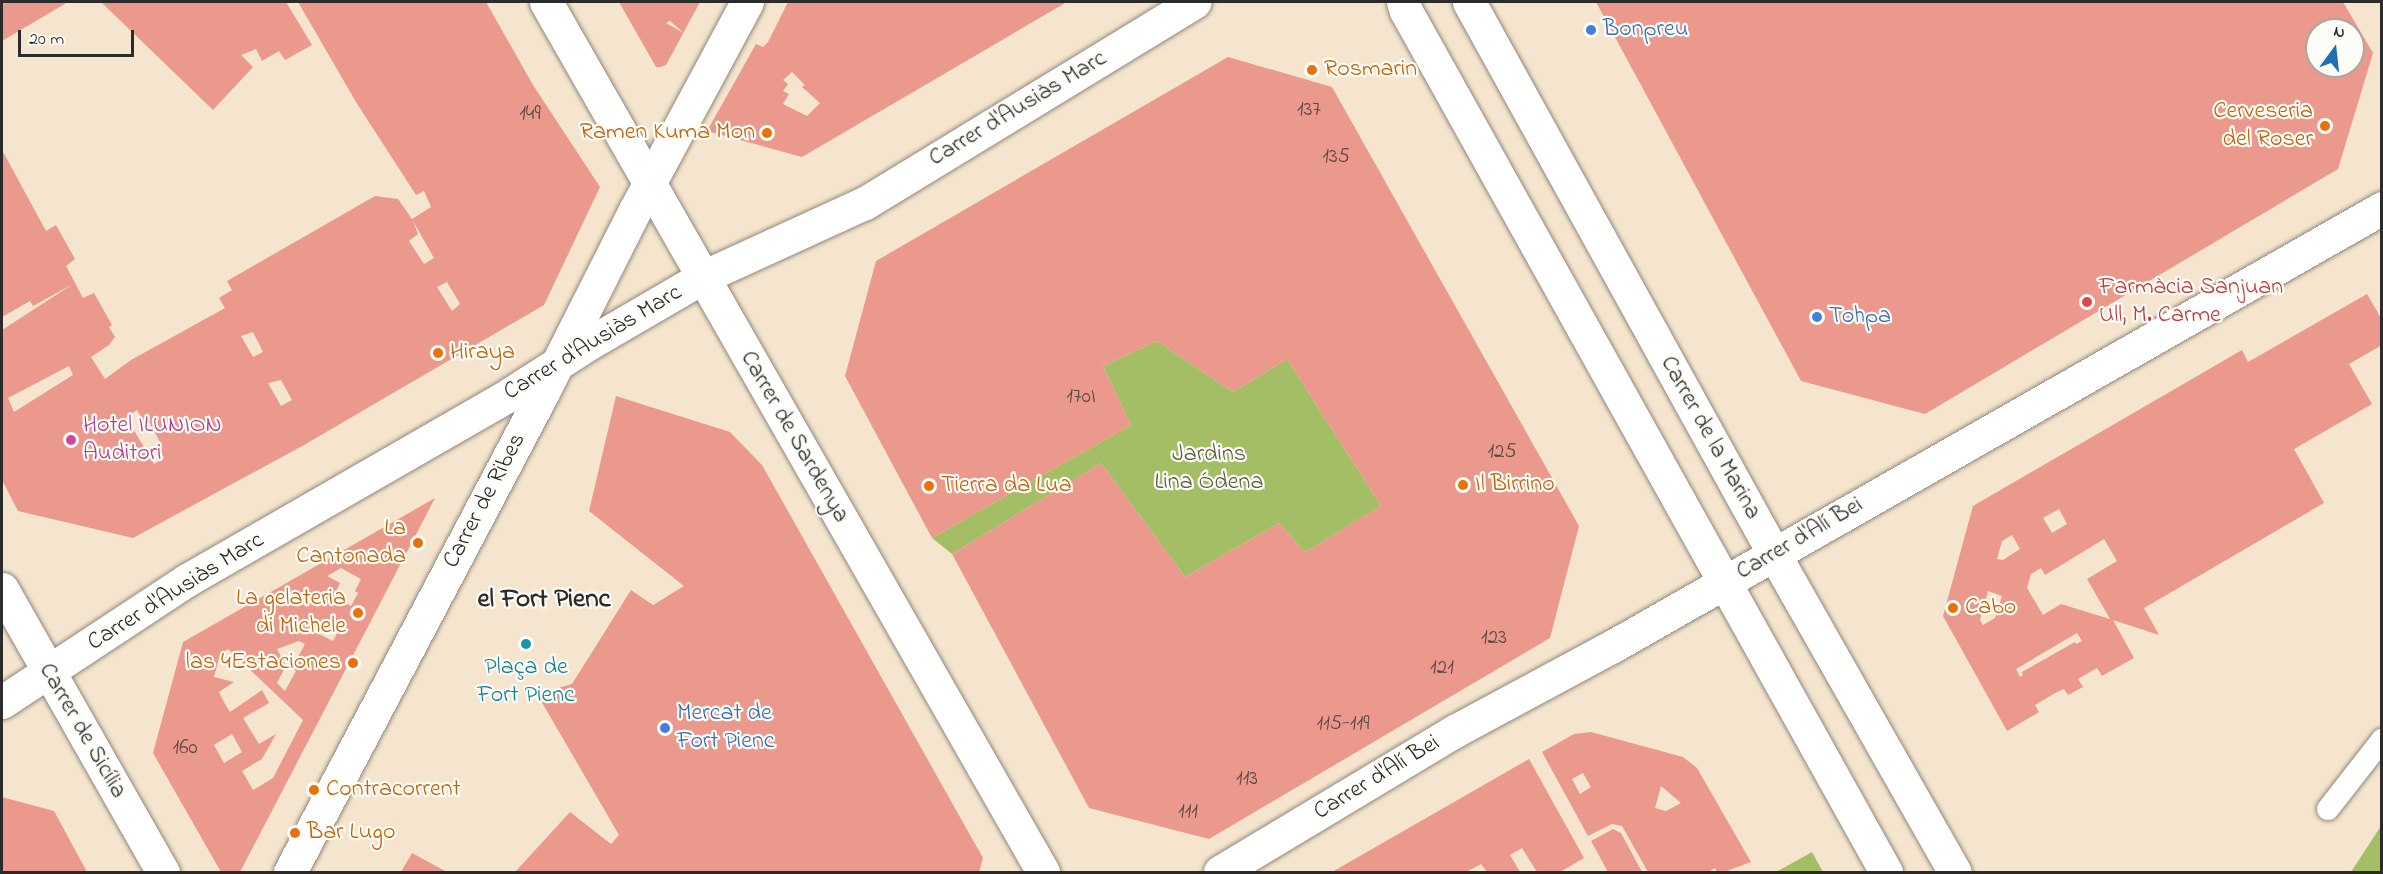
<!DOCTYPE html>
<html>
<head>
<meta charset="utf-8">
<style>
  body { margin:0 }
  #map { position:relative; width:2383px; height:874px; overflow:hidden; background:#f6e5ce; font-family:"Indie Flower",sans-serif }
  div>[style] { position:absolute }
  .green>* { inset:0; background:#a3be65 }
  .building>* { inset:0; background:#ea998c }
  .roads { filter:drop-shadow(0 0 2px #90887c) drop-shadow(0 0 2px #90887c) }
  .lane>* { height:22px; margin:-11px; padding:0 11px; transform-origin:11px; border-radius:11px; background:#fff }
  .street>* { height:33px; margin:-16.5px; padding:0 16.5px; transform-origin:16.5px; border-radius:16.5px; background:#fff }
  .secondary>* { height:33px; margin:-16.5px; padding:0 16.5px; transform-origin:16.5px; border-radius:16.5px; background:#fff }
  .dots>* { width:16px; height:16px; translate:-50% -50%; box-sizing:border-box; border:3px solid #fdfcf7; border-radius:50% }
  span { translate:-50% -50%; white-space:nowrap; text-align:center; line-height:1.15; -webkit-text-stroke:4.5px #fdfcf7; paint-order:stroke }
  .number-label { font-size:21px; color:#5b4643 }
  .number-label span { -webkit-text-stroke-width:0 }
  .shop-label { font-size:24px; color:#366cbe }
  .left { translate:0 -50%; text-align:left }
  .food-label { font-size:24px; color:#c56008 }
  .right { translate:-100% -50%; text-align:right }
  .street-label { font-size:24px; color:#2b2b2b }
  .health-label { font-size:24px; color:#be3a42 }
  .hotel-label { font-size:24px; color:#b23c85 }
  .park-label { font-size:24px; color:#555e3f }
  .culture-label { font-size:24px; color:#0d838f }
  .quarter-label { font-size:27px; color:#2b2b2b; font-weight:700 }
  .frame { position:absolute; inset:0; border:3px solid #2b2b2b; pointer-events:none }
  .north { position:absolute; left:2305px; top:18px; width:60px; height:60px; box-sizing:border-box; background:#fdfcf7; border:2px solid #a9a8a5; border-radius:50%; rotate:15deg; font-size:16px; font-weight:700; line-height:24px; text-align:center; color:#2b2b2b }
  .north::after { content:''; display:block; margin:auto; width:21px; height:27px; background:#1f6fb2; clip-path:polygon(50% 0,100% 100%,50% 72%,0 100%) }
  .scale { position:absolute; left:18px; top:30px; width:116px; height:27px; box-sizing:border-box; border:3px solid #2b2b2b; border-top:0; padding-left:8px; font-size:18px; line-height:21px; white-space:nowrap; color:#2b2b2b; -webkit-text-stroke:4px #fdfcf7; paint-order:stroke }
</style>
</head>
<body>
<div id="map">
  <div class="green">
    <i style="clip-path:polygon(1157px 341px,1233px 392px,1287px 359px,1381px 506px,1305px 552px,1279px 523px,1185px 577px,1101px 463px,952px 554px,932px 538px,1131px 425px,1103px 366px)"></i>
    <i style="clip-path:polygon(2381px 826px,2381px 872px,2351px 872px)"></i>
    <i style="clip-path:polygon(1812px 852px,1823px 872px,1776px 872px)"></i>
  </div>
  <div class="building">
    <i style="clip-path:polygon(2px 2px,68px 2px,2px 41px)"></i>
    <i style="clip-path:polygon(101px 2px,286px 2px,312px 45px,285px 60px,279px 51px,262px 61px,256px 49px,241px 55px,253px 67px,213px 110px)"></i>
    <i style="clip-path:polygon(evenodd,298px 2px,486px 2px,533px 85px,600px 187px,544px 305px,304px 445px,133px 538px,18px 511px,2px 480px,2px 330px,73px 284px,33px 306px,30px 301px,2px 317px,2px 150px,46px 231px,56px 225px,75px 259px,66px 266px,83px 298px,94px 293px,112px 325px,109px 327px,115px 337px,109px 345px,91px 357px,105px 379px,131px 360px,225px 308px,219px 298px,232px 290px,227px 281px,375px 196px,398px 199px,412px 219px,431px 207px,424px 191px,416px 195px,356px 102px,298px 2px,413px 221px,434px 258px,424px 264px,409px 241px,418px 234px,413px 221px,298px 2px,447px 282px,460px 304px,452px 311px,437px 287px,447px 282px,298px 2px,253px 332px,263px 352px,253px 357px,241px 336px,253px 332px,298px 2px,69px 366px,73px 375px,14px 412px,8px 398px,69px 366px,298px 2px,281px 380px,292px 400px,281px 406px,268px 383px,281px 380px,298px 2px,137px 410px,143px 421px,148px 420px,160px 442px,156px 444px,164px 458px,154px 464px,126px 417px,137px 410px)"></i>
    <i style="clip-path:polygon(evenodd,619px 2px,700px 2px,666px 65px,660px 67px,656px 67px,619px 2px,670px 21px,684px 33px,666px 23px,670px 21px)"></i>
    <i style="clip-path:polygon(evenodd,788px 2px,1067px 2px,802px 157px,707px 131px,756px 44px,763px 47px,768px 42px,788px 2px,792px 72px,805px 85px,802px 87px,820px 103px,807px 116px,783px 104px,789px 94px,783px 91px,788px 84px,783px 80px,792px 72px)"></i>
    <i style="clip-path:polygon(evenodd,1596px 2px,2343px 2px,2373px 53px,2338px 169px,1925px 414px,1801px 381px,1596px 2px,2317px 30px,2353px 30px,2353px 66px,2317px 66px,2317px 30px)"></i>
    <i style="clip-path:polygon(1228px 57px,1332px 87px,1579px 526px,1550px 638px,1209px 839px,1089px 808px,952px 554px,1101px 463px,1185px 577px,1279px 523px,1305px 552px,1381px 506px,1287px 359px,1233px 392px,1157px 341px,1103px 366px,1131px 425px,932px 538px,845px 376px,876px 261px)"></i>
    <i style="clip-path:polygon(evenodd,2367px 294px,2382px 320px,2382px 345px,2349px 364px,2372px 404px,2294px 449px,2324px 503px,2144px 608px,2159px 635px,2110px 619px,2087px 579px,2117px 561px,2104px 539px,2045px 575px,2041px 568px,2031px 574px,2027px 588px,2043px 615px,2061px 604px,2113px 620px,2134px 658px,2102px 676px,2097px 668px,2078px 679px,2083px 687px,2068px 695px,2064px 689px,2057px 692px,2035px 705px,2039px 712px,2007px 731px,1943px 616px,1973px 506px,2242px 350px,2248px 362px,2367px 294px,2059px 509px,2067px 524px,2052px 533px,2043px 518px,2059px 509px,2367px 294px,2012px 535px,2020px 549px,2003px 560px,1997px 559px,2002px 541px,2012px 535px,2367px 294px,1988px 591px,2002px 596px,1995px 618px,1983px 625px,1980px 620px,1988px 591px,2367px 294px,2077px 633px,2082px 641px,2076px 644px,2075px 642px,2022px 672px,2023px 675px,2020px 677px,2016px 669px,2077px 633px)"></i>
    <i style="clip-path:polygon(616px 396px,730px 432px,762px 465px,983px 858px,979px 872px,515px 872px,570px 812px,611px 844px,619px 835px,537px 694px,572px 684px,631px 590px,653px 605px,684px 586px,589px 511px)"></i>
    <i style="clip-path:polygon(evenodd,435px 498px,240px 872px,221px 872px,153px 753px,183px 642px,435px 498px,341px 568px,361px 579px,355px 591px,358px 593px,351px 606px,334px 596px,340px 583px,327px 576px,341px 568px,435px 498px,322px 619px,340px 628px,333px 641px,315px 632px,322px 619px,435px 498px,299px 641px,305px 644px,292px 668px,296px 671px,285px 691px,277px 683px,286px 666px,277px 649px,299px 641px,435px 498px,228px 649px,303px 720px,273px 778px,253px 790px,242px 771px,262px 759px,276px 734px,259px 744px,243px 718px,269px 703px,262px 690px,230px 712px,225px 704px,219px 692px,234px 682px,214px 677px,220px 654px,228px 649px,435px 498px,232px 734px,242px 752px,224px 763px,214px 745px,232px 734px)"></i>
    <i style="clip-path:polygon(evenodd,1591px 732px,1683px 757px,1697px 768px,1751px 862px,1724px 872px,1717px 872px,1715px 868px,1708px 872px,1648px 872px,1622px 826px,1612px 824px,1588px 836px,1542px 752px,1574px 734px,1591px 732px,1583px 773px,1591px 787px,1580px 794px,1572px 779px,1583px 773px,1591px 732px,1661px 786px,1681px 803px,1666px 811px,1655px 808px,1661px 786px)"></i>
    <i style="clip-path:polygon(1529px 759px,1584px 858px,1560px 872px,1537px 872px,1522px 848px,1510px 855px,1520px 872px,1487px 872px,1481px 864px,1466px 872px,1332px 872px)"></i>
    <i style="clip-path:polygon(2px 797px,54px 811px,87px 872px,2px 872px)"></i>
    <i style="clip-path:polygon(1613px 829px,1621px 833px,1642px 872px,1608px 872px,1591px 841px)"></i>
    <i style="clip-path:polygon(412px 853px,447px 872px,401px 872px)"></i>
  </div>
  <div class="roads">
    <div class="lane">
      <i style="left:2328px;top:809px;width:88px;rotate:-52deg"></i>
    </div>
    <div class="street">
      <i style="left:2px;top:589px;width:326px;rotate:60.4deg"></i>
      <i style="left:2px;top:702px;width:222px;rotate:-33.4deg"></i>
      <i style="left:187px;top:580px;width:373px;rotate:-29.9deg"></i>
      <i style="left:510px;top:394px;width:93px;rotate:-32.7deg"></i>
      <i style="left:588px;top:344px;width:133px;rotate:-30.2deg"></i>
      <i style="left:703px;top:277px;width:178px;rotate:-24.6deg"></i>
      <i style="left:865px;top:203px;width:386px;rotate:-31.4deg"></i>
      <i style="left:290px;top:872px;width:540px;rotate:-62.2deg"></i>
      <i style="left:542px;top:394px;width:206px;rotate:-63.2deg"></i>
      <i style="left:635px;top:210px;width:236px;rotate:-61.7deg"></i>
      <i style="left:1220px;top:872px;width:274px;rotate:-31deg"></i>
      <i style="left:1455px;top:731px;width:179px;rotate:-28.3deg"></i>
      <i style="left:1613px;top:646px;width:885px;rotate:-29.66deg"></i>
    </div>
    <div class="secondary">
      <i style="left:546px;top:2px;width:1002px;rotate:60.26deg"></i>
      <i style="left:1403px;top:2px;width:9px;rotate:72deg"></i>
      <i style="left:1406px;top:11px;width:986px;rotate:60.86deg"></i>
      <i style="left:1469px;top:2px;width:631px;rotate:61.08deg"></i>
      <i style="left:1774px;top:554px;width:366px;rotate:60.4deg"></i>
    </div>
  </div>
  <div class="dots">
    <i style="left:1591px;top:30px;background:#3f7fe0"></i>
    <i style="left:1312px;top:70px;background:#e8710a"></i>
    <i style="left:2325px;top:126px;background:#e8710a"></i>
    <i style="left:767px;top:133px;background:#e8710a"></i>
    <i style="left:2087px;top:302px;background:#e0444e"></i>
    <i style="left:1817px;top:317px;background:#3f7fe0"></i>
    <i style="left:438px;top:353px;background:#e8710a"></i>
    <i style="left:71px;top:440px;background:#d1479c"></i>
    <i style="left:1463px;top:485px;background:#e8710a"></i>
    <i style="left:929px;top:486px;background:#e8710a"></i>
    <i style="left:418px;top:543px;background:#e8710a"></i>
    <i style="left:1953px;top:608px;background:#e8710a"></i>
    <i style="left:358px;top:613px;background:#e8710a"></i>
    <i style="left:526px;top:644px;background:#0f9aa8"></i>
    <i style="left:353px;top:663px;background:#e8710a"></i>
    <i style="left:665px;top:728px;background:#3f7fe0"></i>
    <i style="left:314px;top:790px;background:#e8710a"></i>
    <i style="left:295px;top:833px;background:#e8710a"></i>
  </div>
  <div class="number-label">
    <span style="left:1309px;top:110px">137</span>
    <span style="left:530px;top:114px">149</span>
    <span style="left:1336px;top:157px">135</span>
    <span style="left:1081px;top:397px">170I</span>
    <span style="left:1502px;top:452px">125</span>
    <span style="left:1494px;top:638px">123</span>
    <span style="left:1442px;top:668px">121</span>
    <span style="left:1343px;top:724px">115-119</span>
    <span style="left:185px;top:748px">160</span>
    <span style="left:1247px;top:779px">113</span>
    <span style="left:1188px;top:812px">111</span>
  </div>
  <div class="shop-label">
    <span class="left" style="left:1603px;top:30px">Bonpreu</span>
    <span class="left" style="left:1829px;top:317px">Tohpa</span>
    <span class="left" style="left:677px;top:728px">Mercat de<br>Fort Pienc</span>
  </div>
  <div class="food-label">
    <span class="left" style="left:1324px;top:70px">Rosmarin</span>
    <span class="right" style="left:2313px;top:126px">Cerveseria<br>del Roser</span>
    <span class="right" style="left:755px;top:133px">Ramen Kuma Mon</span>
    <span class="left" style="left:450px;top:353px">Hiraya</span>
    <span class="left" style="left:1475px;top:485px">Il Birrino</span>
    <span class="left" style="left:941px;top:486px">Tierra da Lua</span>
    <span class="right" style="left:406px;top:543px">La<br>Cantonada</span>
    <span class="right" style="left:346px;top:613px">La gelateria<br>di Michele</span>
    <span class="left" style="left:1965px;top:608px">Cabo</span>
    <span class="right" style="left:341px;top:663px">las 4Estaciones</span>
    <span class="left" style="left:326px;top:790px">Contracorrent</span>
    <span class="left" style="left:307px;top:833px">Bar Lugo</span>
  </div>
  <div class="street-label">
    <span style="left:1018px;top:109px;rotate:-31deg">Carrer d'Ausiàs Marc</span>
    <span style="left:593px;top:343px;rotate:-31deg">Carrer d'Ausiàs Marc</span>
    <span style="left:794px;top:437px;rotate:60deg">Carrer de Sardenya</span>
    <span style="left:1710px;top:438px;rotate:61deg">Carrer de la Marina</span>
    <span style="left:485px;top:501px;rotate:-62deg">Carrer de Ribes</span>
    <span style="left:1800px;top:539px;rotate:-30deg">Carrer d'Alí Bei</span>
    <span style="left:176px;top:592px;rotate:-32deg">Carrer d'Ausiàs Marc</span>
    <span style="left:82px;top:731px;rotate:60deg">Carrer de Sicília</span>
    <span style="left:1377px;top:778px;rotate:-31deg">Carrer d'Alí Bei</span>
  </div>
  <div class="health-label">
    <span class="left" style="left:2099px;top:302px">Farmàcia Sanjuan<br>Ull, M. Carme</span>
  </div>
  <div class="hotel-label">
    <span class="left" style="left:83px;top:440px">Hotel ILUNION<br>Auditori</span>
  </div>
  <div class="park-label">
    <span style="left:1209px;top:469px">Jardins<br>Lina Ódena</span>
  </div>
  <div class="culture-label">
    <span style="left:526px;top:682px">Plaça de<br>Fort Pienc</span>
  </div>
  <div class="quarter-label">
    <span style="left:544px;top:600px">el Fort Pienc</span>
  </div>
  <div class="frame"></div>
  <div class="north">N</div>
  <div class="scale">20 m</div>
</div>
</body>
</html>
